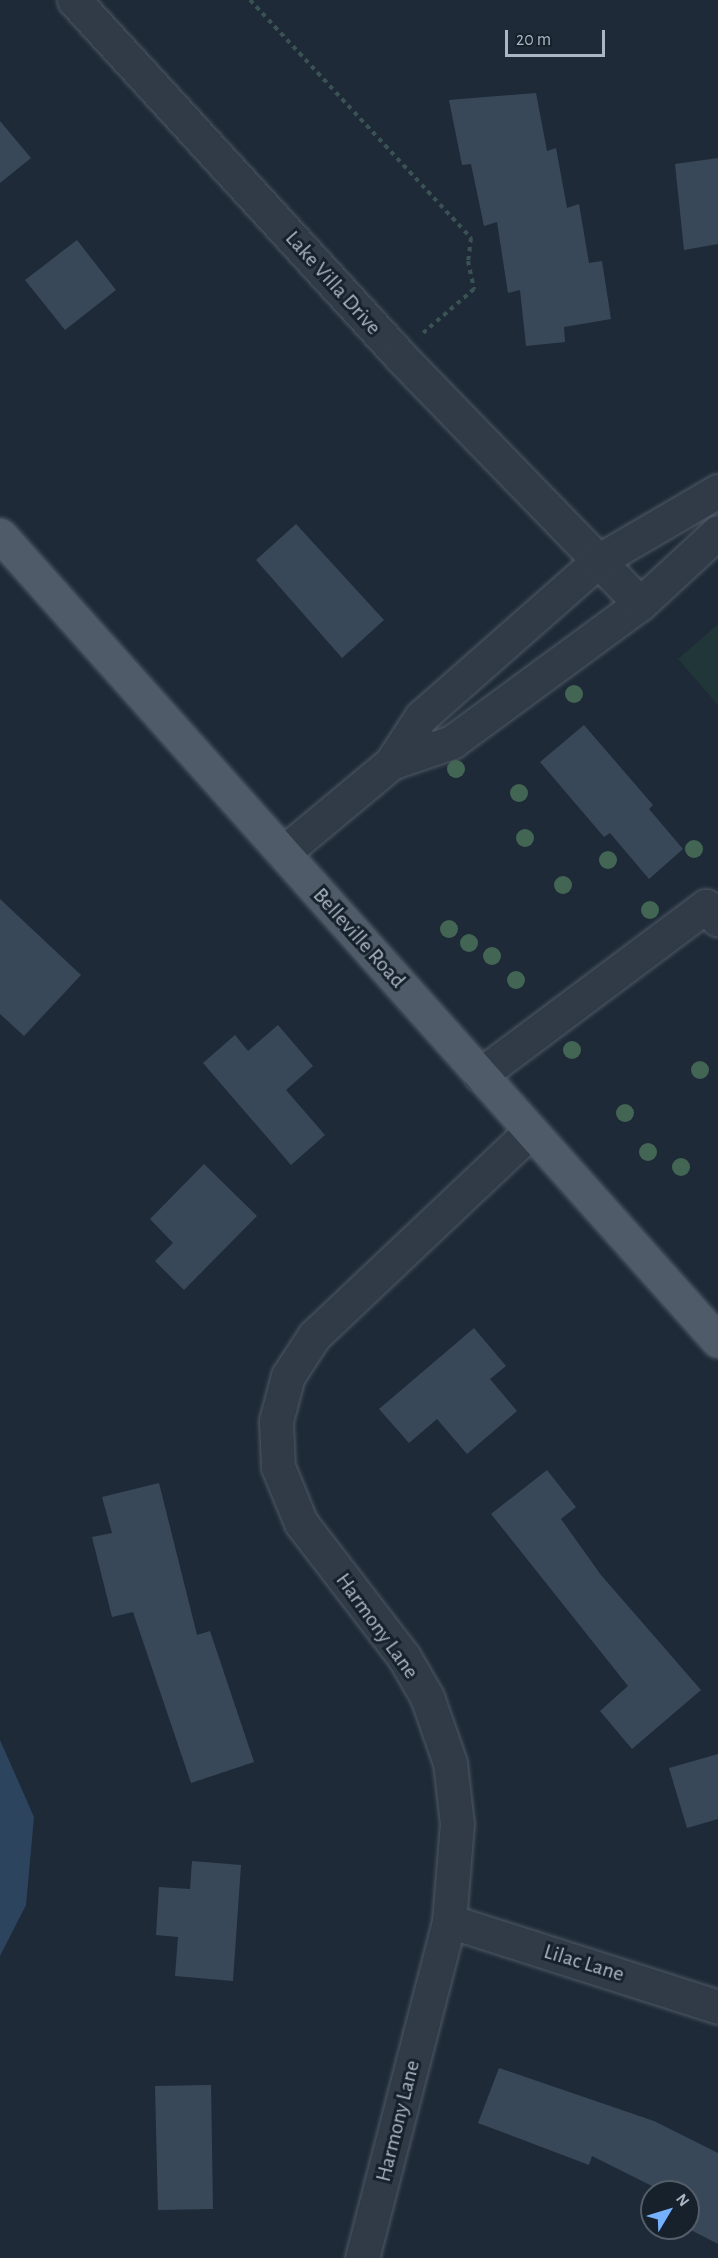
<!DOCTYPE html>
<html>
<head>
<meta charset="utf-8">
<style>
  body { margin:0 }
  #map { position:relative; width:718px; height:2258px; overflow:hidden; background:#1e2a37; font-family:"Alegreya Sans",sans-serif }
  div>[style] { position:absolute }
  .green>* { inset:0; background:#203638 }
  .water>* { inset:0; background:#2d445e }
  .building>* { inset:0; background:#394858 }
  .path>* { height:4px; margin-top:-2px; transform-origin:0; background:repeating-linear-gradient(90deg,#3a5253 0 4.5px,transparent 0 9px) }
  .roads { filter:drop-shadow(0 0 2px #4f5966) drop-shadow(0 0 2px #4f5966) }
  .minor>* { height:33px; margin:-16.5px; padding:0 16.5px; transform-origin:16.5px; border-radius:16.5px; background:#313b48 }
  .major>* { height:33px; margin:-16.5px; padding:0 16.5px; transform-origin:16.5px; border-radius:16.5px; background:#4f5b68 }
  .trees>* { width:18px; height:18px; margin:-9px; border-radius:50%; background:#436554 }
  span { translate:-50% -50%; white-space:nowrap; text-align:center; line-height:1.15; -webkit-text-stroke:6px #17212c; paint-order:stroke }
  .street-label { font-size:22px; color:#abb6c5 }
  .north { position:absolute; left:640px; top:2180px; width:60px; height:60px; box-sizing:border-box; background:#17212c; border:2px solid #525d69; border-radius:50%; rotate:52deg; font-size:16px; font-weight:700; line-height:24px; text-align:center; color:#abb6c5 }
  .north::after { content:''; display:block; margin:auto; width:21px; height:27px; background:#76b1ff; clip-path:polygon(50% 0,100% 100%,50% 72%,0 100%) }
  .scale { position:absolute; left:505px; top:30px; width:100px; height:27px; box-sizing:border-box; border:3px solid #abb6c5; border-top:0; padding-left:8px; font-size:18px; line-height:21px; white-space:nowrap; color:#abb6c5; -webkit-text-stroke:4px #17212c; paint-order:stroke }
</style>
</head>
<body>
<div id="map">
  <div class="green">
    <i style="clip-path:polygon(718px 624px,718px 705px,678px 659px)"></i>
  </div>
  <div class="water">
    <i style="clip-path:polygon(0 1740px,34px 1817px,26px 1905px,0 1956px)"></i>
  </div>
  <div class="building">
    <i style="clip-path:polygon(536px 93px,547px 151px,556px 148px,567px 208px,579px 204px,589px 263px,602px 261px,611px 319px,564px 327px,565px 342px,526px 346px,520px 290px,508px 293px,497px 222px,484px 226px,471px 164px,462px 165px,449px 100px)"></i>
    <i style="clip-path:polygon(0 121px,31px 158px,0 183px)"></i>
    <i style="clip-path:polygon(718px 158px,718px 244px,684px 250px,675px 164px)"></i>
    <i style="clip-path:polygon(77px 240px,116px 290px,65px 330px,25px 280px)"></i>
    <i style="clip-path:polygon(296px 524px,384px 620px,342px 658px,256px 560px)"></i>
    <i style="clip-path:polygon(584px 725px,653px 805px,649px 809px,683px 849px,649px 879px,610px 833px,604px 837px,540px 762px)"></i>
    <i style="clip-path:polygon(0 899px,81px 975px,24px 1036px,0 1014px)"></i>
    <i style="clip-path:polygon(278px 1025px,313px 1066px,286px 1090px,325px 1135px,291px 1165px,203px 1063px,235px 1035px,248px 1051px)"></i>
    <i style="clip-path:polygon(204px 1164px,257px 1216px,184px 1290px,155px 1261px,173px 1243px,150px 1219px)"></i>
    <i style="clip-path:polygon(474px 1328px,506px 1366px,490px 1379px,517px 1411px,467px 1454px,437px 1419px,409px 1443px,379px 1409px)"></i>
    <i style="clip-path:polygon(547px 1470px,576px 1507px,561px 1519px,601px 1575px,701px 1690px,632px 1749px,600px 1711px,628px 1686px,491px 1514px)"></i>
    <i style="clip-path:polygon(159px 1483px,197px 1635px,210px 1631px,254px 1762px,191px 1783px,133px 1612px,112px 1617px,92px 1537px,112px 1533px,102px 1497px)"></i>
    <i style="clip-path:polygon(718px 1754px,718px 1819px,687px 1828px,669px 1768px)"></i>
    <i style="clip-path:polygon(192px 1861px,241px 1865px,233px 1981px,175px 1976px,178px 1937px,156px 1935px,159px 1887px,190px 1889px)"></i>
    <i style="clip-path:polygon(499px 2068px,654px 2121px,718px 2153px,718px 2244px,687px 2228px,688px 2192px,652px 2192px,652px 2214px,641px 2208px,652px 2186px,592px 2156px,589px 2165px,478px 2123px)"></i>
    <i style="clip-path:polygon(211px 2085px,213px 2209px,158px 2210px,155px 2086px)"></i>
  </div>
  <div class="path">
    <i style="left:250px;top:0;width:325px;rotate:47.1deg"></i>
    <i style="left:471px;top:238px;width:23px;rotate:97deg"></i>
    <i style="left:468px;top:261px;width:29px;rotate:78deg"></i>
    <i style="left:474px;top:289px;width:67px;rotate:139.2deg"></i>
  </div>
  <div class="roads">
    <div class="minor">
      <i style="left:74px;top:0;width:483px;rotate:47.5deg"></i>
      <i style="left:400px;top:356px;width:345px;rotate:45.9deg"></i>
      <i style="left:391px;top:763px;width:65px;rotate:-19deg"></i>
      <i style="left:452px;top:742px;width:233px;rotate:-36.3deg"></i>
      <i style="left:640px;top:604px;width:106px;rotate:-42.7deg"></i>
      <i style="left:283px;top:853px;width:141px;rotate:-39.8deg"></i>
      <i style="left:391px;top:763px;width:55px;rotate:-56.9deg"></i>
      <i style="left:421px;top:717px;width:236px;rotate:-41.4deg"></i>
      <i style="left:598px;top:561px;width:139px;rotate:-30.3deg"></i>
      <i style="left:480px;top:1075px;width:282px;rotate:-36.8deg"></i>
      <i style="left:706px;top:906px;width:18px;rotate:49deg"></i>
      <i style="left:449px;top:1921px;width:282px;rotate:17.7deg"></i>
      <i style="left:362px;top:2258px;width:348px;rotate:-75.5deg"></i>
      <i style="left:449px;top:1921px;width:97px;rotate:-85.3deg"></i>
      <i style="left:457px;top:1824px;width:61px;rotate:-96.5deg"></i>
      <i style="left:450px;top:1763px;width:70px;rotate:-109.2deg"></i>
      <i style="left:427px;top:1697px;width:46px;rotate:-119.9deg"></i>
      <i style="left:404px;top:1657px;width:169px;rotate:-127.5deg"></i>
      <i style="left:301px;top:1523px;width:61px;rotate:-112.3deg"></i>
      <i style="left:278px;top:1467px;width:46px;rotate:-92.5deg"></i>
      <i style="left:276px;top:1421px;width:47px;rotate:-75.1deg"></i>
      <i style="left:288px;top:1376px;width:48px;rotate:-57deg"></i>
      <i style="left:314px;top:1336px;width:297px;rotate:-43.4deg"></i>
    </div>
    <div class="major">
      <i style="left:0;top:535px;width:1079px;rotate:48.3deg"></i>
    </div>
  </div>
  <div class="trees">
    <i style="left:574px;top:694px"></i>
    <i style="left:456px;top:769px"></i>
    <i style="left:519px;top:793px"></i>
    <i style="left:525px;top:838px"></i>
    <i style="left:694px;top:849px"></i>
    <i style="left:608px;top:860px"></i>
    <i style="left:563px;top:885px"></i>
    <i style="left:650px;top:910px"></i>
    <i style="left:449px;top:929px"></i>
    <i style="left:469px;top:943px"></i>
    <i style="left:492px;top:956px"></i>
    <i style="left:516px;top:980px"></i>
    <i style="left:572px;top:1050px"></i>
    <i style="left:700px;top:1070px"></i>
    <i style="left:625px;top:1113px"></i>
    <i style="left:648px;top:1152px"></i>
    <i style="left:681px;top:1167px"></i>
  </div>
  <div class="street-label">
    <span style="left:333px;top:283px;rotate:48deg">Lake Villa Drive</span>
    <span style="left:359px;top:938px;rotate:48deg">Belleville Road</span>
    <span style="left:377px;top:1626px;rotate:54deg">Harmony Lane</span>
    <span style="left:584px;top:1963px;rotate:17deg">Lilac Lane</span>
    <span style="left:398px;top:2121px;rotate:-76deg">Harmony Lane</span>
  </div>
  <div class="north">N</div>
  <div class="scale">20 m</div>
</div>
</body>
</html>
